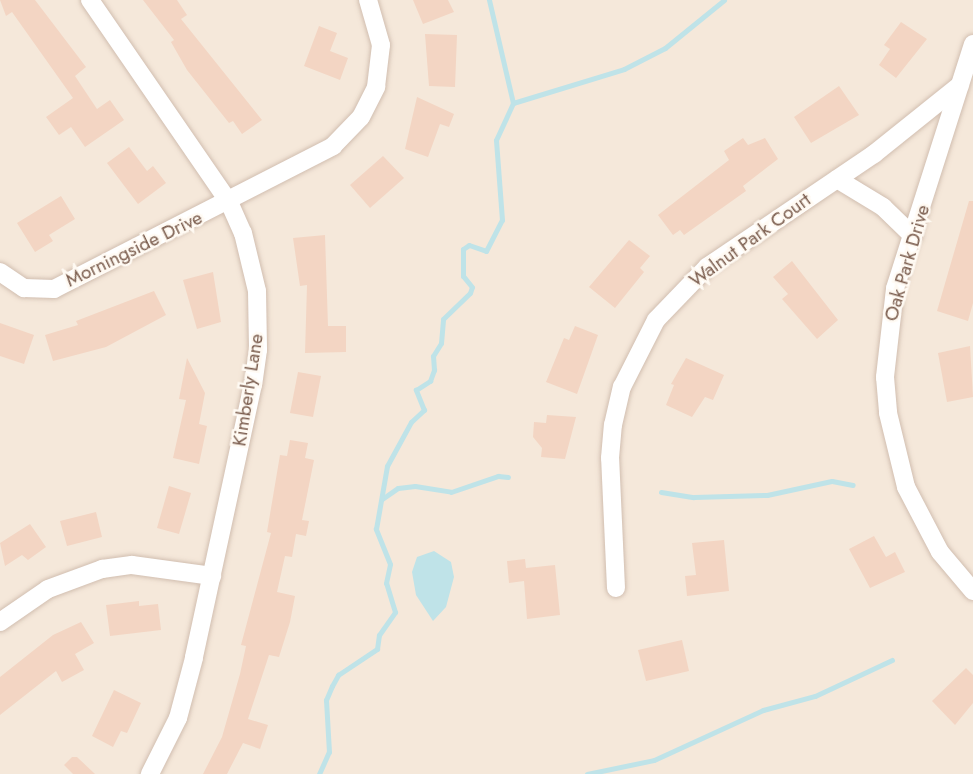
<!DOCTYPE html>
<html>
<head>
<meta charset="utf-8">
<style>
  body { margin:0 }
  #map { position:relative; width:973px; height:774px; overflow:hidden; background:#fdf6ec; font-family:Jost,sans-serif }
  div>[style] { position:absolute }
  .residential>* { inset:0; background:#f5e8da }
  .water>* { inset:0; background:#bfe3e8 }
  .stream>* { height:5px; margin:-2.5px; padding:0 2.5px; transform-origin:2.5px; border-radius:2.5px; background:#bfe3e8 }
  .building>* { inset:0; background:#f3d5c3 }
  .roads { filter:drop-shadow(0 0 2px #d1beb0) drop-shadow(0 0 2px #d1beb0) }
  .minor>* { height:18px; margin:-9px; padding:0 9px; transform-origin:9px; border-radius:9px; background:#fff }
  span { translate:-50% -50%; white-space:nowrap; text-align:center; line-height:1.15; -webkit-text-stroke:5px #fffaf3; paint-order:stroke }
  .street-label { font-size:19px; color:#7a5c4d }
</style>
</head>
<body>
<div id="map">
  <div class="residential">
    <i style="clip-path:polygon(0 0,973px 0,973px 774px,0 774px)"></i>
  </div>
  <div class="water">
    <i style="clip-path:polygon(434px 551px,451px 562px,454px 577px,446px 607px,433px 621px,416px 595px,412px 572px,417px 557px)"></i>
  </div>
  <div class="stream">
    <i style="left:513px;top:103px;width:116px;rotate:-17deg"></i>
    <i style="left:624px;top:69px;width:46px;rotate:-27.1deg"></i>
    <i style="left:665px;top:48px;width:76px;rotate:-39.1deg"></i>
    <i style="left:661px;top:492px;width:33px;rotate:9deg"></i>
    <i style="left:694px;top:497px;width:73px;rotate:-1.6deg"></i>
    <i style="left:767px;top:495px;width:66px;rotate:-12.2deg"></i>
    <i style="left:832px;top:481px;width:21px;rotate:11deg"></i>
    <i style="left:382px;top:499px;width:19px;rotate:-35deg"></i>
    <i style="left:398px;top:488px;width:17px;rotate:-7deg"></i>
    <i style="left:415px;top:486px;width:36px;rotate:9deg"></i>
    <i style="left:451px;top:492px;width:50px;rotate:-18.8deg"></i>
    <i style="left:498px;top:476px;width:10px;rotate:6deg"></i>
    <i style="left:319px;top:774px;width:24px;rotate:-66deg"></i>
    <i style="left:329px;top:752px;width:52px;rotate:-93.3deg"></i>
    <i style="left:326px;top:700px;width:15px;rotate:-67deg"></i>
    <i style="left:332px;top:686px;width:13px;rotate:-61deg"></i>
    <i style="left:338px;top:675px;width:47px;rotate:-33.7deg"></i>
    <i style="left:377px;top:649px;width:14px;rotate:-82deg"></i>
    <i style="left:379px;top:635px;width:28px;rotate:-55deg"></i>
    <i style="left:395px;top:612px;width:30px;rotate:-107deg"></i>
    <i style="left:386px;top:583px;width:19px;rotate:-78deg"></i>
    <i style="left:390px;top:564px;width:38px;rotate:-112deg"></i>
    <i style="left:376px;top:529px;width:64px;rotate:-80.1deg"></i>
    <i style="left:387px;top:466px;width:50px;rotate:-61.4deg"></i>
    <i style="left:411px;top:422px;width:18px;rotate:-43deg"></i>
    <i style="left:424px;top:410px;width:22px;rotate:-112deg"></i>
    <i style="left:416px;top:390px;width:17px;rotate:-33deg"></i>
    <i style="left:430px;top:381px;width:12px;rotate:-70deg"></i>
    <i style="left:434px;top:370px;width:14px;rotate:-94deg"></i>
    <i style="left:433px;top:356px;width:15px;rotate:-58deg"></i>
    <i style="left:441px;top:343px;width:24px;rotate:-85deg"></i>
    <i style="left:443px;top:319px;width:37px;rotate:-44deg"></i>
    <i style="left:470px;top:293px;width:6px;rotate:-72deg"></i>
    <i style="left:472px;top:287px;width:14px;rotate:-129deg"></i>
    <i style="left:463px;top:276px;width:27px;rotate:-90deg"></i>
    <i style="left:463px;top:249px;width:7px;rotate:-34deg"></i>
    <i style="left:469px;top:245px;width:18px;rotate:19deg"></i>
    <i style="left:486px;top:251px;width:35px;rotate:-63deg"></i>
    <i style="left:502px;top:220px;width:80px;rotate:-94.3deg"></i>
    <i style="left:496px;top:140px;width:41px;rotate:-65.3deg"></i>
    <i style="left:513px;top:103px;width:106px;rotate:-103.1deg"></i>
    <i style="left:587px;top:774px;width:68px;rotate:-11.8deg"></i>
    <i style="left:654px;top:760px;width:120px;rotate:-24.6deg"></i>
    <i style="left:763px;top:710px;width:54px;rotate:-15.1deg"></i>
    <i style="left:815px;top:696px;width:85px;rotate:-25.1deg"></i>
  </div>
  <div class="building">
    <i style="clip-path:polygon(0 0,35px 0,86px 67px,75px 76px,97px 109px,110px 100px,124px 120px,85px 147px,71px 127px,59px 135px,46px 117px,73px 98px,12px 12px,6px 16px)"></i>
    <i style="clip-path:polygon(143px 0,177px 0,187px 15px,181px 19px,262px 120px,242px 134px,233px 121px,229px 123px,187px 70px,171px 42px,174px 40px)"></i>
    <i style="clip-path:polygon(413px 0,448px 0,454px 12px,423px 24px)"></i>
    <i style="clip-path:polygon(901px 22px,927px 39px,896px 78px,879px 65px,890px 49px,884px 45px)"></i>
    <i style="clip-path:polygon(319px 26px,337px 33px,330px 51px,348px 58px,340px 80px,304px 66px)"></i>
    <i style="clip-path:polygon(425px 34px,457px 35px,455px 87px,429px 86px)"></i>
    <i style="clip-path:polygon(839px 86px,859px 115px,811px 143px,794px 117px)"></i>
    <i style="clip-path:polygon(417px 97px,454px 114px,449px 127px,440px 124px,428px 157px,405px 149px)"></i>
    <i style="clip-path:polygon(743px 138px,748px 145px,765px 138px,778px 159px,743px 186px,746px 191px,684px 235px,680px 230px,673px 235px,658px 215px,729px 160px,724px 151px)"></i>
    <i style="clip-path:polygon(129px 147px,147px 171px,153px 166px,166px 183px,138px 204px,107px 163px)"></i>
    <i style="clip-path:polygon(383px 156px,404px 178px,370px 208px,350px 185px)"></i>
    <i style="clip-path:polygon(61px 196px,75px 219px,49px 235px,53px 241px,35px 252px,17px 223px)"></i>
    <i style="clip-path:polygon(969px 201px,973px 201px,973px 303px,968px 321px,937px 311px)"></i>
    <i style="clip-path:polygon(325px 235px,328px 326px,346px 326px,346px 352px,305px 353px,307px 285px,300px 286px,293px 238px)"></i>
    <i style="clip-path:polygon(629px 240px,650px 256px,640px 268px,644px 272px,615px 308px,589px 287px)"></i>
    <i style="clip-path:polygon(792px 261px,838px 320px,817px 339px,782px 299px,788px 294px,773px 277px)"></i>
    <i style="clip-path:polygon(213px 272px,221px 322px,197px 329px,183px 280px)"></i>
    <i style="clip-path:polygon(154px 291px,166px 315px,106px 347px,53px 361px,45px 335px,78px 325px,76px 321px)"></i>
    <i style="clip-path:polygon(0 323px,34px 335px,24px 364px,0 356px)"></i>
    <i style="clip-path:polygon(575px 326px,598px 335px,577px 394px,546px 382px,564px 338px,569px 340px)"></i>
    <i style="clip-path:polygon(970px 346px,973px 397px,947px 402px,938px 353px)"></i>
    <i style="clip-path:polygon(187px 358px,205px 393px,199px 424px,207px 426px,199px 464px,173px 458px,186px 400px,179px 399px)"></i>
    <i style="clip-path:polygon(686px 358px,724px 375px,713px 400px,705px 397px,692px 417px,666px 405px,674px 385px,671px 384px)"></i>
    <i style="clip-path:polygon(298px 372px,321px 376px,313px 417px,290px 413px)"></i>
    <i style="clip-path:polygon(547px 415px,576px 417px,565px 459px,541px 457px,542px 448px,533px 437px,534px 422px,546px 423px)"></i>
    <i style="clip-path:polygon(290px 440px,308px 443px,305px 458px,314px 460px,302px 520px,309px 521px,306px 536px,296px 534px,292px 557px,285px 556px,277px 592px,295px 596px,290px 622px,279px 657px,269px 655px,248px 719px,268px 725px,260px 749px,243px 743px,227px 774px,203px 774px,222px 737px,240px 674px,246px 646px,241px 645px,271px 533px,267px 532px,280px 455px,287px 456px)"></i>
    <i style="clip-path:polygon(169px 486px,191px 493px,179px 534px,157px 528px)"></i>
    <i style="clip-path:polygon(96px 512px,102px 537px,67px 546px,60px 521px)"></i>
    <i style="clip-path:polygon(30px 524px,46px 547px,28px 560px,22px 555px,5px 566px,0 543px)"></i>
    <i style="clip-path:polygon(874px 536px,886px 557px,895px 552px,905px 572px,870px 588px,849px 549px)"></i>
    <i style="clip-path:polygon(724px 540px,729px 591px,687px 596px,685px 576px,696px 575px,692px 543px)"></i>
    <i style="clip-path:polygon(525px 559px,526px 568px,555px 565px,560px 615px,527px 619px,524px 581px,509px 583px,507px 561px)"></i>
    <i style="clip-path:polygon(139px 601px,139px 606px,158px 604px,161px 630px,110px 636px,106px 605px)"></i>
    <i style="clip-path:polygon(81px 622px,94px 643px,75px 654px,84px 670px,62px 682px,56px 671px,0 715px,0 677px,53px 635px)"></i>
    <i style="clip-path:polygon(682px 640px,689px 671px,646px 681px,638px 650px)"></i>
    <i style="clip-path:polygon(966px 668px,973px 675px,973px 703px,955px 725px,932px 701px)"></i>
    <i style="clip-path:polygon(114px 690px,141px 703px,127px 733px,121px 731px,113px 747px,92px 736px)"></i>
    <i style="clip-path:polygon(72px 757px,77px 757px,95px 774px,73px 774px,64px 765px)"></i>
  </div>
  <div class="roads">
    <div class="minor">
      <i style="left:90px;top:0;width:245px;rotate:55.5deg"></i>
      <i style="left:229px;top:202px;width:34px;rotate:66deg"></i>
      <i style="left:243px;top:233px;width:60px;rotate:76.4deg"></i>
      <i style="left:257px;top:291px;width:59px;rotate:89deg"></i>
      <i style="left:258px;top:350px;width:34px;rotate:98deg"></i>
      <i style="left:253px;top:384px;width:280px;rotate:102.2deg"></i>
      <i style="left:194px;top:658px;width:62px;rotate:104.9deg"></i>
      <i style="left:178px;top:718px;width:63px;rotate:116.6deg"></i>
      <i style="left:973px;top:44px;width:257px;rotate:107.7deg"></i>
      <i style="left:895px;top:289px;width:89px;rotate:96.5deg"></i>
      <i style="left:885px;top:377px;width:36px;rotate:85deg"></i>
      <i style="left:888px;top:413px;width:76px;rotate:76.3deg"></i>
      <i style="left:906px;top:487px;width:73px;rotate:62.4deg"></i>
      <i style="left:940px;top:552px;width:51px;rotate:49.8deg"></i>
      <i style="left:837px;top:179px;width:54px;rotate:31.3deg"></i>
      <i style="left:883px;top:207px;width:42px;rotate:44deg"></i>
      <i style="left:0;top:272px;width:29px;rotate:34deg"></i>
      <i style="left:24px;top:288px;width:30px;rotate:2deg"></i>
      <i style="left:54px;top:289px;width:314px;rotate:-27.1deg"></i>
      <i style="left:333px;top:146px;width:40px;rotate:-46deg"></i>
      <i style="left:361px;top:117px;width:34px;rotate:-63deg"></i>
      <i style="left:376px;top:87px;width:42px;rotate:-83.2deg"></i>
      <i style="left:381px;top:45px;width:47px;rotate:-106.1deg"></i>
      <i style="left:616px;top:588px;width:130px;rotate:-92.6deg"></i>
      <i style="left:610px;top:458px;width:33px;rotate:-85deg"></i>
      <i style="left:613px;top:425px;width:39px;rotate:-77deg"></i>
      <i style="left:622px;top:387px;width:75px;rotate:-63.1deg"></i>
      <i style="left:656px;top:320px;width:74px;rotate:-46.1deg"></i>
      <i style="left:707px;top:267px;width:202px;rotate:-34.1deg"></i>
      <i style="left:874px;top:154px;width:110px;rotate:-38.7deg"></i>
      <i style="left:0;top:622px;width:58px;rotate:-34.5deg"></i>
      <i style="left:48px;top:589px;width:58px;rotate:-20.3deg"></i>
      <i style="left:102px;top:569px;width:30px;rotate:-8deg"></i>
      <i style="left:132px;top:565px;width:81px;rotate:7.8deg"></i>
    </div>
  </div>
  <div class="street-label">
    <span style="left:750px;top:240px;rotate:-36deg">Walnut Park Court</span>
    <span style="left:134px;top:249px;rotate:-26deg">Morningside Drive</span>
    <span style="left:907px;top:263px;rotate:-74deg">Oak Park Drive</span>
    <span style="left:248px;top:390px;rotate:-81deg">Kimberly Lane</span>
  </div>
</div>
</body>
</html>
